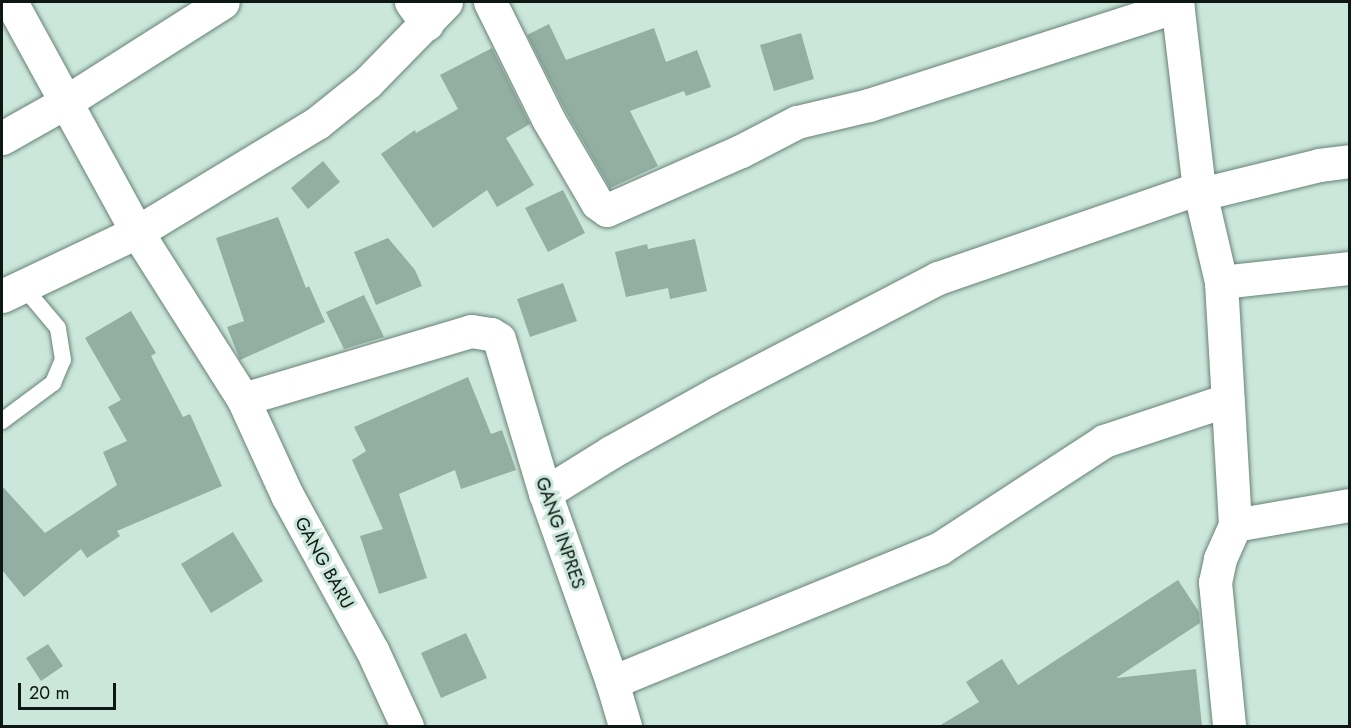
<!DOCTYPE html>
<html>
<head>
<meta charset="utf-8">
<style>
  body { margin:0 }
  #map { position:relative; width:1351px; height:728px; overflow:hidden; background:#cbe7db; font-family:Jost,sans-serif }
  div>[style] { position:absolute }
  .building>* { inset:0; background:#93aea2 }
  .roads { filter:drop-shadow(0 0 2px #688277) drop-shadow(0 0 2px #688277) }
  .lane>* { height:16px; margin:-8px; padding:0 8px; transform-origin:8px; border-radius:8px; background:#fff }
  .street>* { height:33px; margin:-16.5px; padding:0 16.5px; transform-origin:16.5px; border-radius:16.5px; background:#fff }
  span { translate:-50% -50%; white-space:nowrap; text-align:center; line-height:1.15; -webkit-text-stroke:6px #cbe7db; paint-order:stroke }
  .street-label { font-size:18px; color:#0d1713 }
  .frame { position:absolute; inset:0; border:3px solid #0d1713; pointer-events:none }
  .scale { position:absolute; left:18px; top:683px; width:98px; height:27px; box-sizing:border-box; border:3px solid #0d1713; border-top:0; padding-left:8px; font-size:18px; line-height:21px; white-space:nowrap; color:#0d1713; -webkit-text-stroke:4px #cbe7db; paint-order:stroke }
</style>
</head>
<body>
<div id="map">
  <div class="building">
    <i style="clip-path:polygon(549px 24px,566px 60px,654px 28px,666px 62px,697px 50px,711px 87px,686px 96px,684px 91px,630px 111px,658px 166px,610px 188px,565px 110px,527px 35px)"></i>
    <i style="clip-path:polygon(801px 33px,814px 79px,774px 91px,760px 45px)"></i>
    <i style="clip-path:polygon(492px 48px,530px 124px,506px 138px,534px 185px,497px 207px,487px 190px,433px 228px,381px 154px,415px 130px,416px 133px,458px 109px,440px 75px)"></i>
    <i style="clip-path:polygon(323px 161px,340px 182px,308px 209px,291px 188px)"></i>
    <i style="clip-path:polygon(563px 190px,585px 233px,548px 252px,525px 208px)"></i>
    <i style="clip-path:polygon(278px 217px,306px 288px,309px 286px,325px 322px,240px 360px,227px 327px,244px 321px,216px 238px)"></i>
    <i style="clip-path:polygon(388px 238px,415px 270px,422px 286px,376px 305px,354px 252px)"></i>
    <i style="clip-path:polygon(695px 239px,707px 291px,670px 299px,668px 288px,626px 297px,615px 252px,647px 244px,648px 249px)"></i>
    <i style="clip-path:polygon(563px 283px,577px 321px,530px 337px,517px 299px)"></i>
    <i style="clip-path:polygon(364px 295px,384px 337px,344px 349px,326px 312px)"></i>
    <i style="clip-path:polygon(131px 311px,156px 353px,151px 356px,183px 417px,190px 414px,222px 486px,117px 531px,120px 536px,87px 558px,81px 549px,24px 597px,2px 570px,2px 486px,45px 533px,117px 485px,103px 452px,127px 441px,108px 407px,121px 400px,85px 338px)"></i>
    <i style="clip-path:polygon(468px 377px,491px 434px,502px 430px,516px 470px,461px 489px,455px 470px,399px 494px,427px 578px,379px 594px,360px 536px,383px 529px,352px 460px,366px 451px,354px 427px)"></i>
    <i style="clip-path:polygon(233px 532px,263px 581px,211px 613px,181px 564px)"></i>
    <i style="clip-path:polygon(1178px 580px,1199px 612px,1200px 623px,1116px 678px,1196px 669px,1202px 726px,939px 726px,979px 702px,966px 682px,1002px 659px,1018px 685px)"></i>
    <i style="clip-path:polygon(466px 633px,487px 678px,441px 698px,421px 653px)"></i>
    <i style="clip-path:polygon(48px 644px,63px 666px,41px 681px,26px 658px)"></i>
  </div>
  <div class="roads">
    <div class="lane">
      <i style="left:2px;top:421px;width:64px;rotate:-36.7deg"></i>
      <i style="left:53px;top:383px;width:25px;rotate:-67deg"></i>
      <i style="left:63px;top:360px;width:32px;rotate:-99deg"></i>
      <i style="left:58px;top:328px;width:57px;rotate:-130.1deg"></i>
    </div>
    <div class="street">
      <i style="left:11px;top:2px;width:262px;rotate:61.3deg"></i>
      <i style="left:137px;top:232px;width:198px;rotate:57.6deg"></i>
      <i style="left:243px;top:399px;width:106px;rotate:65.4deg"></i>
      <i style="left:287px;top:495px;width:177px;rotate:61.3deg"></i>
      <i style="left:372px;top:650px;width:84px;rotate:65.3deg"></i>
      <i style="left:411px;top:2px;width:27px;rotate:54deg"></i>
      <i style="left:490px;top:2px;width:131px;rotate:63.6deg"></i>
      <i style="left:548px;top:119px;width:97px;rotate:59.7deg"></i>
      <i style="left:597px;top:203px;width:12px;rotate:35deg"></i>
      <i style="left:607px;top:210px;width:146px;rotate:-23.8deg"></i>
      <i style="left:741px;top:151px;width:63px;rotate:-27.4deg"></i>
      <i style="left:797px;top:122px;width:74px;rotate:-13.3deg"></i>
      <i style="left:869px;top:105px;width:324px;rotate:-17.8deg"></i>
      <i style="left:1177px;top:2px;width:187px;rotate:83.3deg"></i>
      <i style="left:1199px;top:188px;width:97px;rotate:76.8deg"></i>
      <i style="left:1221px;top:282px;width:243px;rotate:86.7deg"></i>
      <i style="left:1235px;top:525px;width:37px;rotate:114deg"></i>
      <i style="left:1220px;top:559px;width:24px;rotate:102deg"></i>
      <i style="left:1215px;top:582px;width:145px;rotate:84.4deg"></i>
      <i style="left:2px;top:138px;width:71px;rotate:-29.4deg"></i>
      <i style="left:64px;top:103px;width:188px;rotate:-32.4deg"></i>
      <i style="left:1201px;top:194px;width:122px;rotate:-13.8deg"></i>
      <i style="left:1319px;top:165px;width:31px;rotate:-7deg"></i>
      <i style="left:1221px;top:282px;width:130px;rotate:-6.2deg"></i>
      <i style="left:2px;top:296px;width:149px;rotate:-25.4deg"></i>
      <i style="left:137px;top:232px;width:210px;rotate:-31.2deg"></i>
      <i style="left:317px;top:123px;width:64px;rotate:-38.7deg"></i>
      <i style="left:367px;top:83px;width:113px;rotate:-45.7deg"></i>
      <i style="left:243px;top:399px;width:238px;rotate:-16.6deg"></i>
      <i style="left:471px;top:331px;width:20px;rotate:9deg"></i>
      <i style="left:491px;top:334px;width:9px;rotate:32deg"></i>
      <i style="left:499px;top:339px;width:161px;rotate:73.4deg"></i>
      <i style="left:545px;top:493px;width:201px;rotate:70.5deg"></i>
      <i style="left:612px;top:682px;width:46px;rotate:73.5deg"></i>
      <i style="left:545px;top:493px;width:78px;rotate:-31.8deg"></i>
      <i style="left:611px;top:452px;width:121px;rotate:-29.1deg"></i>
      <i style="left:717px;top:393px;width:249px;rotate:-27.5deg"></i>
      <i style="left:938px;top:278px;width:276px;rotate:-19deg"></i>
      <i style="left:1235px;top:525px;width:117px;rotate:-9.9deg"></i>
      <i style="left:612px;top:682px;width:354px;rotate:-22.2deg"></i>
      <i style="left:940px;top:548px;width:196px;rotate:-33.1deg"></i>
      <i style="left:1104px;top:441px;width:130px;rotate:-18.4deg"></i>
    </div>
  </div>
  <div class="street-label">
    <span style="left:560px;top:533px;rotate:71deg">GANG INPRES</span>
    <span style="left:324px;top:563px;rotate:61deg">GANG BARU</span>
  </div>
  <div class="frame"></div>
  <div class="scale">20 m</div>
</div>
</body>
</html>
